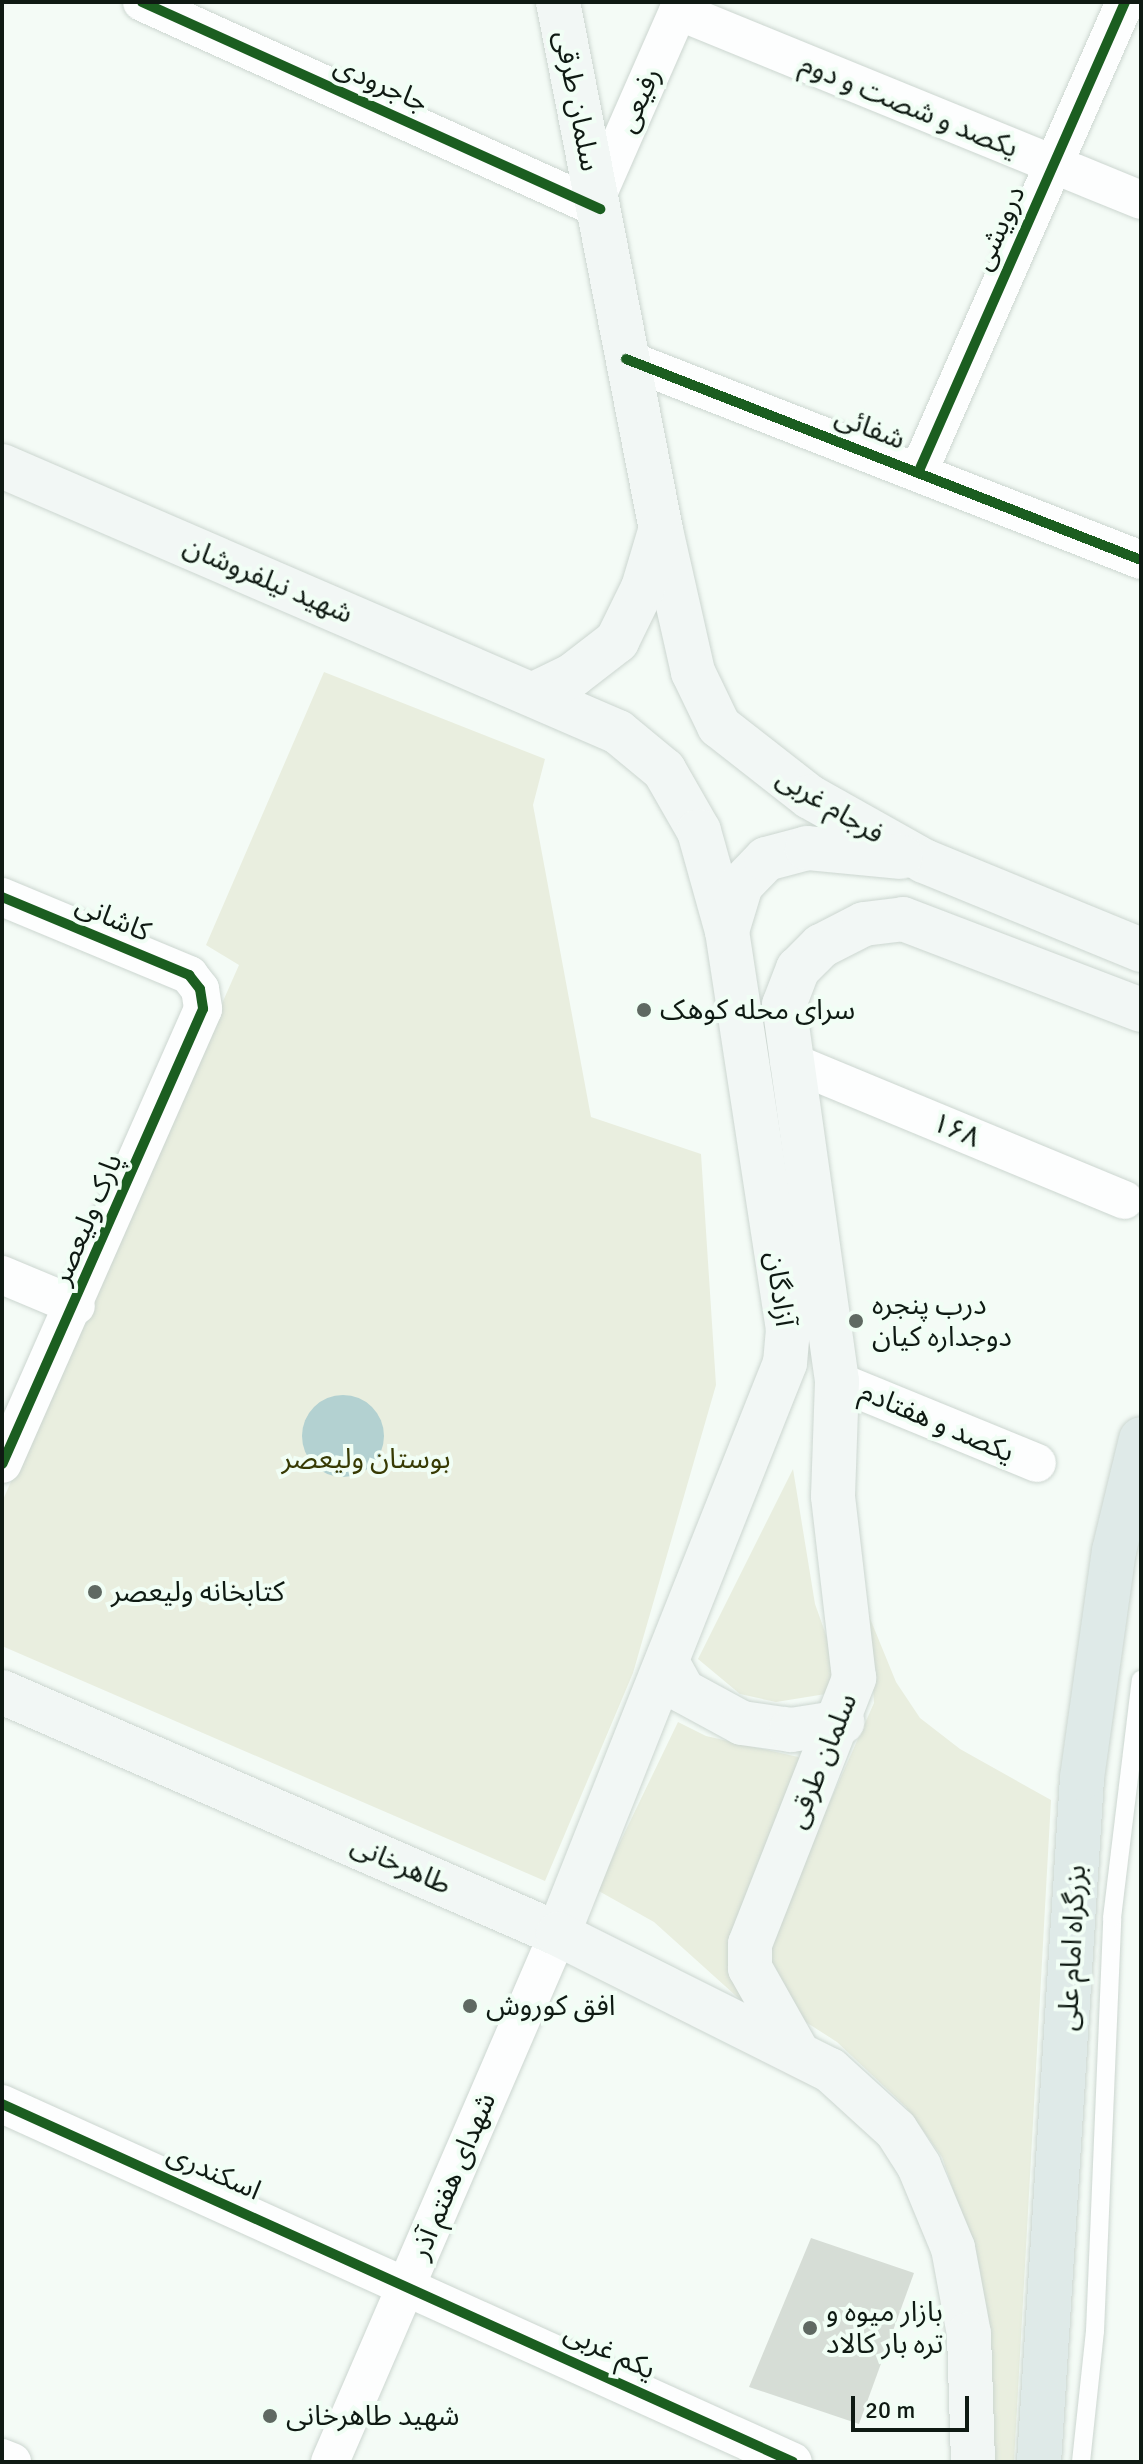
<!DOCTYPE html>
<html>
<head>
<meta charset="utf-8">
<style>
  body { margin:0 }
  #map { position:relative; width:1143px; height:2464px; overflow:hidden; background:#f4fbf6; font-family:Signika,"Noto Sans Arabic",sans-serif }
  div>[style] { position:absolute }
  .green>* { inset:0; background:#e9eedf }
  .water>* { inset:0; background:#b3d1d1 }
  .round { border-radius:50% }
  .building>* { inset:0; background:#d6ddd6 }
  .roads { filter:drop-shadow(0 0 2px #ccd6d0) drop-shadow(0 0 2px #ccd6d0) }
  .service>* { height:18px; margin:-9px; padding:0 9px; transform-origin:9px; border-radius:9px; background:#fdfefe }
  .minor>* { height:38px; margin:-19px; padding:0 19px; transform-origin:19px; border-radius:19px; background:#fdfefe }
  .secondary>* { height:44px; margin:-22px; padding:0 22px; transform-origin:22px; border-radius:22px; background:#f2f7f5 }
  .trunk>* { height:44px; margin:-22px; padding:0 22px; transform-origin:22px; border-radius:22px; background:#dfeae8 }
  .cycleway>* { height:10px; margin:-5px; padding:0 5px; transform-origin:5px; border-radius:5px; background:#1b5e20 }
  .dots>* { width:22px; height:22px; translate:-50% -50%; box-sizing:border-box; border:4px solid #f1fef5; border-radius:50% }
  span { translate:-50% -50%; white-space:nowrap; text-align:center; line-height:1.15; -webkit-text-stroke:8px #f1fef5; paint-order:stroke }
  .street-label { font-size:28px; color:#0f1a13 }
  .poi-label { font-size:28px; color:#0f1a13 }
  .left { translate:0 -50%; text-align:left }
  .park-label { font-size:28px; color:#373a03 }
  .frame { position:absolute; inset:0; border:4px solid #0f1a13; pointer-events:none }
  .scale { position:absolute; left:851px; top:2396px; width:118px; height:36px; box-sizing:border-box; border:4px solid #0f1a13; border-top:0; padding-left:10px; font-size:24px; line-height:28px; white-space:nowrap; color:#0f1a13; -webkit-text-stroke:6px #f1fef5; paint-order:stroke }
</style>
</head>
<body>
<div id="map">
  <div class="green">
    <i style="clip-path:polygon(324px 672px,545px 759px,533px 805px,591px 1117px,701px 1154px,716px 1385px,633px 1673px,545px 1881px,2px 1646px,2px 1502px,239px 965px,206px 945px)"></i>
    <i style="clip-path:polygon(793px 1469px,815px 1604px,836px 1663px,832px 1693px,776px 1702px,740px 1694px,698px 1659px)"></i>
    <i style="clip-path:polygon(869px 1616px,896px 1682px,920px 1718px,960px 1749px,1051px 1800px,1014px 2462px,993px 2462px,980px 2270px,942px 2157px,906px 2107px,837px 2042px,787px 2010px,761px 1956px,874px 1703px)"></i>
    <i style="clip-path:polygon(678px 1722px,706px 1736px,807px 1759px,755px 2013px,654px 1922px,597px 1890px)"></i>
  </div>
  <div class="water">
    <i class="round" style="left:302px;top:1395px;width:82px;height:82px"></i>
  </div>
  <div class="building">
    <i style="clip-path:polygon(811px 2238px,914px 2273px,859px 2424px,749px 2387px)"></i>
  </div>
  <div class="roads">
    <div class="service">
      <i style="left:1081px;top:2462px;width:132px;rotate:-83.9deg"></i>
      <i style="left:1095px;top:2331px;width:413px;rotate:-87.6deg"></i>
      <i style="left:1112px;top:1918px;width:240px;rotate:-83.1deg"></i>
    </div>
    <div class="minor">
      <i style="left:142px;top:2px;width:503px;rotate:24.32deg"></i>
      <i style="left:678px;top:11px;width:500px;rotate:22.21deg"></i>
      <i style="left:596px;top:198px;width:214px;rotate:-66.3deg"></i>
      <i style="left:626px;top:359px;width:553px;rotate:21.32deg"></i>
      <i style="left:918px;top:473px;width:514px;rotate:-66.27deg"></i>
      <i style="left:2px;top:897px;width:203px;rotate:22.6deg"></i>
      <i style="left:189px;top:975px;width:18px;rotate:52deg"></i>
      <i style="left:200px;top:989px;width:20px;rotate:81deg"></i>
      <i style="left:203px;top:1009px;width:497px;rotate:113.8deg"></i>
      <i style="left:789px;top:1061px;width:363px;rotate:22.5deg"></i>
      <i style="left:2px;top:1275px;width:80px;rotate:22.7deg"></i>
      <i style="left:837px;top:1381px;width:216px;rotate:22.3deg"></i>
      <i style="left:2px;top:2104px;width:868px;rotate:24.35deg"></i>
      <i style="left:2px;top:2458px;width:11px;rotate:22deg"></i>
      <i style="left:330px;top:2462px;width:575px;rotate:-66.64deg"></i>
    </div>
    <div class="secondary">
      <i style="left:558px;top:2px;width:538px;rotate:78.96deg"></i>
      <i style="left:661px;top:530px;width:146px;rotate:77.3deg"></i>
      <i style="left:693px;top:672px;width:60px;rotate:64.3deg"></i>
      <i style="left:719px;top:726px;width:115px;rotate:38deg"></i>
      <i style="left:810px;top:797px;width:131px;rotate:29.3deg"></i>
      <i style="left:924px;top:861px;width:235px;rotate:22.3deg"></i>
      <i style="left:2px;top:466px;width:671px;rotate:23.36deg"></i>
      <i style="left:618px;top:732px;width:60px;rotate:39.6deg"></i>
      <i style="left:664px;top:770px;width:70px;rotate:60.2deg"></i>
      <i style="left:699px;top:831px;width:104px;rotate:74.4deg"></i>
      <i style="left:727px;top:931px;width:403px;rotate:81.3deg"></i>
      <i style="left:788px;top:1329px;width:34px;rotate:95deg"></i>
      <i style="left:785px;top:1363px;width:614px;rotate:111.68deg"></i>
      <i style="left:534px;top:694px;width:43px;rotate:-26deg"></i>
      <i style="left:573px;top:675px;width:56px;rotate:-37.7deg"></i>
      <i style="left:617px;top:641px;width:59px;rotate:-63.9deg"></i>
      <i style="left:643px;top:588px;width:59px;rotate:-73.4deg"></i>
      <i style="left:727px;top:931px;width:48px;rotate:-73.1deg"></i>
      <i style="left:741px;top:885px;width:36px;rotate:-46deg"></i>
      <i style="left:766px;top:859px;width:42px;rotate:-15deg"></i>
      <i style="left:807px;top:848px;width:94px;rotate:5.5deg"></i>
      <i style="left:667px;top:1662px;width:33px;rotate:61deg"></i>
      <i style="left:683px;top:1691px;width:67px;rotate:28.5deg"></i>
      <i style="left:742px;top:1723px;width:49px;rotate:8.1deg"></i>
      <i style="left:791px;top:1730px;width:52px;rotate:-8.9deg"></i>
      <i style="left:2px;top:1692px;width:606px;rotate:23.52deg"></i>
      <i style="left:558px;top:1934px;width:304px;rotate:26.6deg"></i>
      <i style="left:830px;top:2070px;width:89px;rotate:42.3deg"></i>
      <i style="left:896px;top:2130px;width:43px;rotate:57.4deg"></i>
      <i style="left:919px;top:2166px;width:89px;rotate:67.5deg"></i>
      <i style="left:953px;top:2248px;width:87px;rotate:79.5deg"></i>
      <i style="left:969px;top:2334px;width:128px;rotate:88.2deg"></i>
      <i style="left:795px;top:2048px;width:92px;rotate:-119.4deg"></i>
      <i style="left:750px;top:1968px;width:24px;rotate:-90deg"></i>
      <i style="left:750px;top:1944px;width:286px;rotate:-68.6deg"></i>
      <i style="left:854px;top:1678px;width:183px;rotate:-96.6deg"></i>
      <i style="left:833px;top:1496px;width:115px;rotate:-88deg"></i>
      <i style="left:837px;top:1381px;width:380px;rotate:-98deg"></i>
      <i style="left:784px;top:1005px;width:39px;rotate:-69deg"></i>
      <i style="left:798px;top:969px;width:33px;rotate:-45deg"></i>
      <i style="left:821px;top:946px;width:48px;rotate:-27.1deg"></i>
      <i style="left:864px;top:924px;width:39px;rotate:-7deg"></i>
      <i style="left:903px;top:919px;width:255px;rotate:20.9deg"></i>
    </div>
    <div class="trunk">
      <i style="left:1039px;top:2462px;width:685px;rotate:-86.4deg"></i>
      <i style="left:1082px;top:1778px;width:229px;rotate:-82deg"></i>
      <i style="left:1114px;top:1551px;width:115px;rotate:-76.4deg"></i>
    </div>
  </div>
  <div class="cycleway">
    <i style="left:142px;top:2px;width:503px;rotate:24.32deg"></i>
    <i style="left:626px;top:359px;width:553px;rotate:21.32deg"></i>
    <i style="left:918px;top:473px;width:514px;rotate:-66.27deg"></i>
    <i style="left:2px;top:897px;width:203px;rotate:22.6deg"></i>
    <i style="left:189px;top:975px;width:18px;rotate:52deg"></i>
    <i style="left:200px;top:989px;width:20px;rotate:81deg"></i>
    <i style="left:203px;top:1009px;width:497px;rotate:113.8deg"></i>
    <i style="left:2px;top:2104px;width:868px;rotate:24.35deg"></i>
  </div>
  <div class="dots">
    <i style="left:644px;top:1010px;background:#5f6962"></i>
    <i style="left:856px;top:1321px;background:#5f6962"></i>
    <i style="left:95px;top:1592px;background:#5f6962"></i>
    <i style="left:470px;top:2006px;background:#5f6962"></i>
    <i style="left:810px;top:2328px;background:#5f6962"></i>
    <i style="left:270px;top:2416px;background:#5f6962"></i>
  </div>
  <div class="street-label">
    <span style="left:381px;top:84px;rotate:24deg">جاجرودی</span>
    <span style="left:639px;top:100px;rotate:-66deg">رفیعی</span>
    <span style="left:577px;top:101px;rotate:79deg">سلمان طرقی</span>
    <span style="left:909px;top:106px;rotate:22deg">یکصد و شصت و دوم</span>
    <span style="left:999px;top:228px;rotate:-66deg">درویشی</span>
    <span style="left:870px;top:428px;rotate:21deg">شفائی</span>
    <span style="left:268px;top:580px;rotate:23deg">شهید نیلفروشان</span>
    <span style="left:830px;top:806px;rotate:31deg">فرجام غربی</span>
    <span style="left:113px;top:918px;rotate:23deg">کاشانی</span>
    <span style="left:956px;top:1130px;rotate:22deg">۱۶۸</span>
    <span style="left:87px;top:1219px;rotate:-67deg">پارک ولیعصر</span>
    <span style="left:780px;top:1289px;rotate:82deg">آزادگان</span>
    <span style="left:937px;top:1422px;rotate:23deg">یکصد و هفتادم</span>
    <span style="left:822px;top:1761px;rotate:-68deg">سلمان طرقی</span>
    <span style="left:401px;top:1865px;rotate:24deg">طاهرخانی</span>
    <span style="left:1072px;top:1948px;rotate:-87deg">بزرگراه امام علی</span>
    <span style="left:214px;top:2172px;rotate:24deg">اسکندری</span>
    <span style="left:453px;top:2176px;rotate:-67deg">شهدای هفتم آذر</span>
    <span style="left:610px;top:2351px;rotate:25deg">یکم غربی</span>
  </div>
  <div class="poi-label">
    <span class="left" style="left:660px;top:1010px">سرای محله کوهک</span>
    <span class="left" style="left:872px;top:1321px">درب پنجره<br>دوجداره کیان</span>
    <span class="left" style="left:111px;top:1592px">کتابخانه ولیعصر</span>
    <span class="left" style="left:486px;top:2006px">افق کوروش</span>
    <span class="left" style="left:826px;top:2328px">بازار میوه و<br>تره بار کالاد</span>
    <span class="left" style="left:286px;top:2416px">شهید طاهرخانی</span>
  </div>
  <div class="park-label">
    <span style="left:366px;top:1459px">بوستان ولیعصر</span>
  </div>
  <div class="frame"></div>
  <div class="scale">20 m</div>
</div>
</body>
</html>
